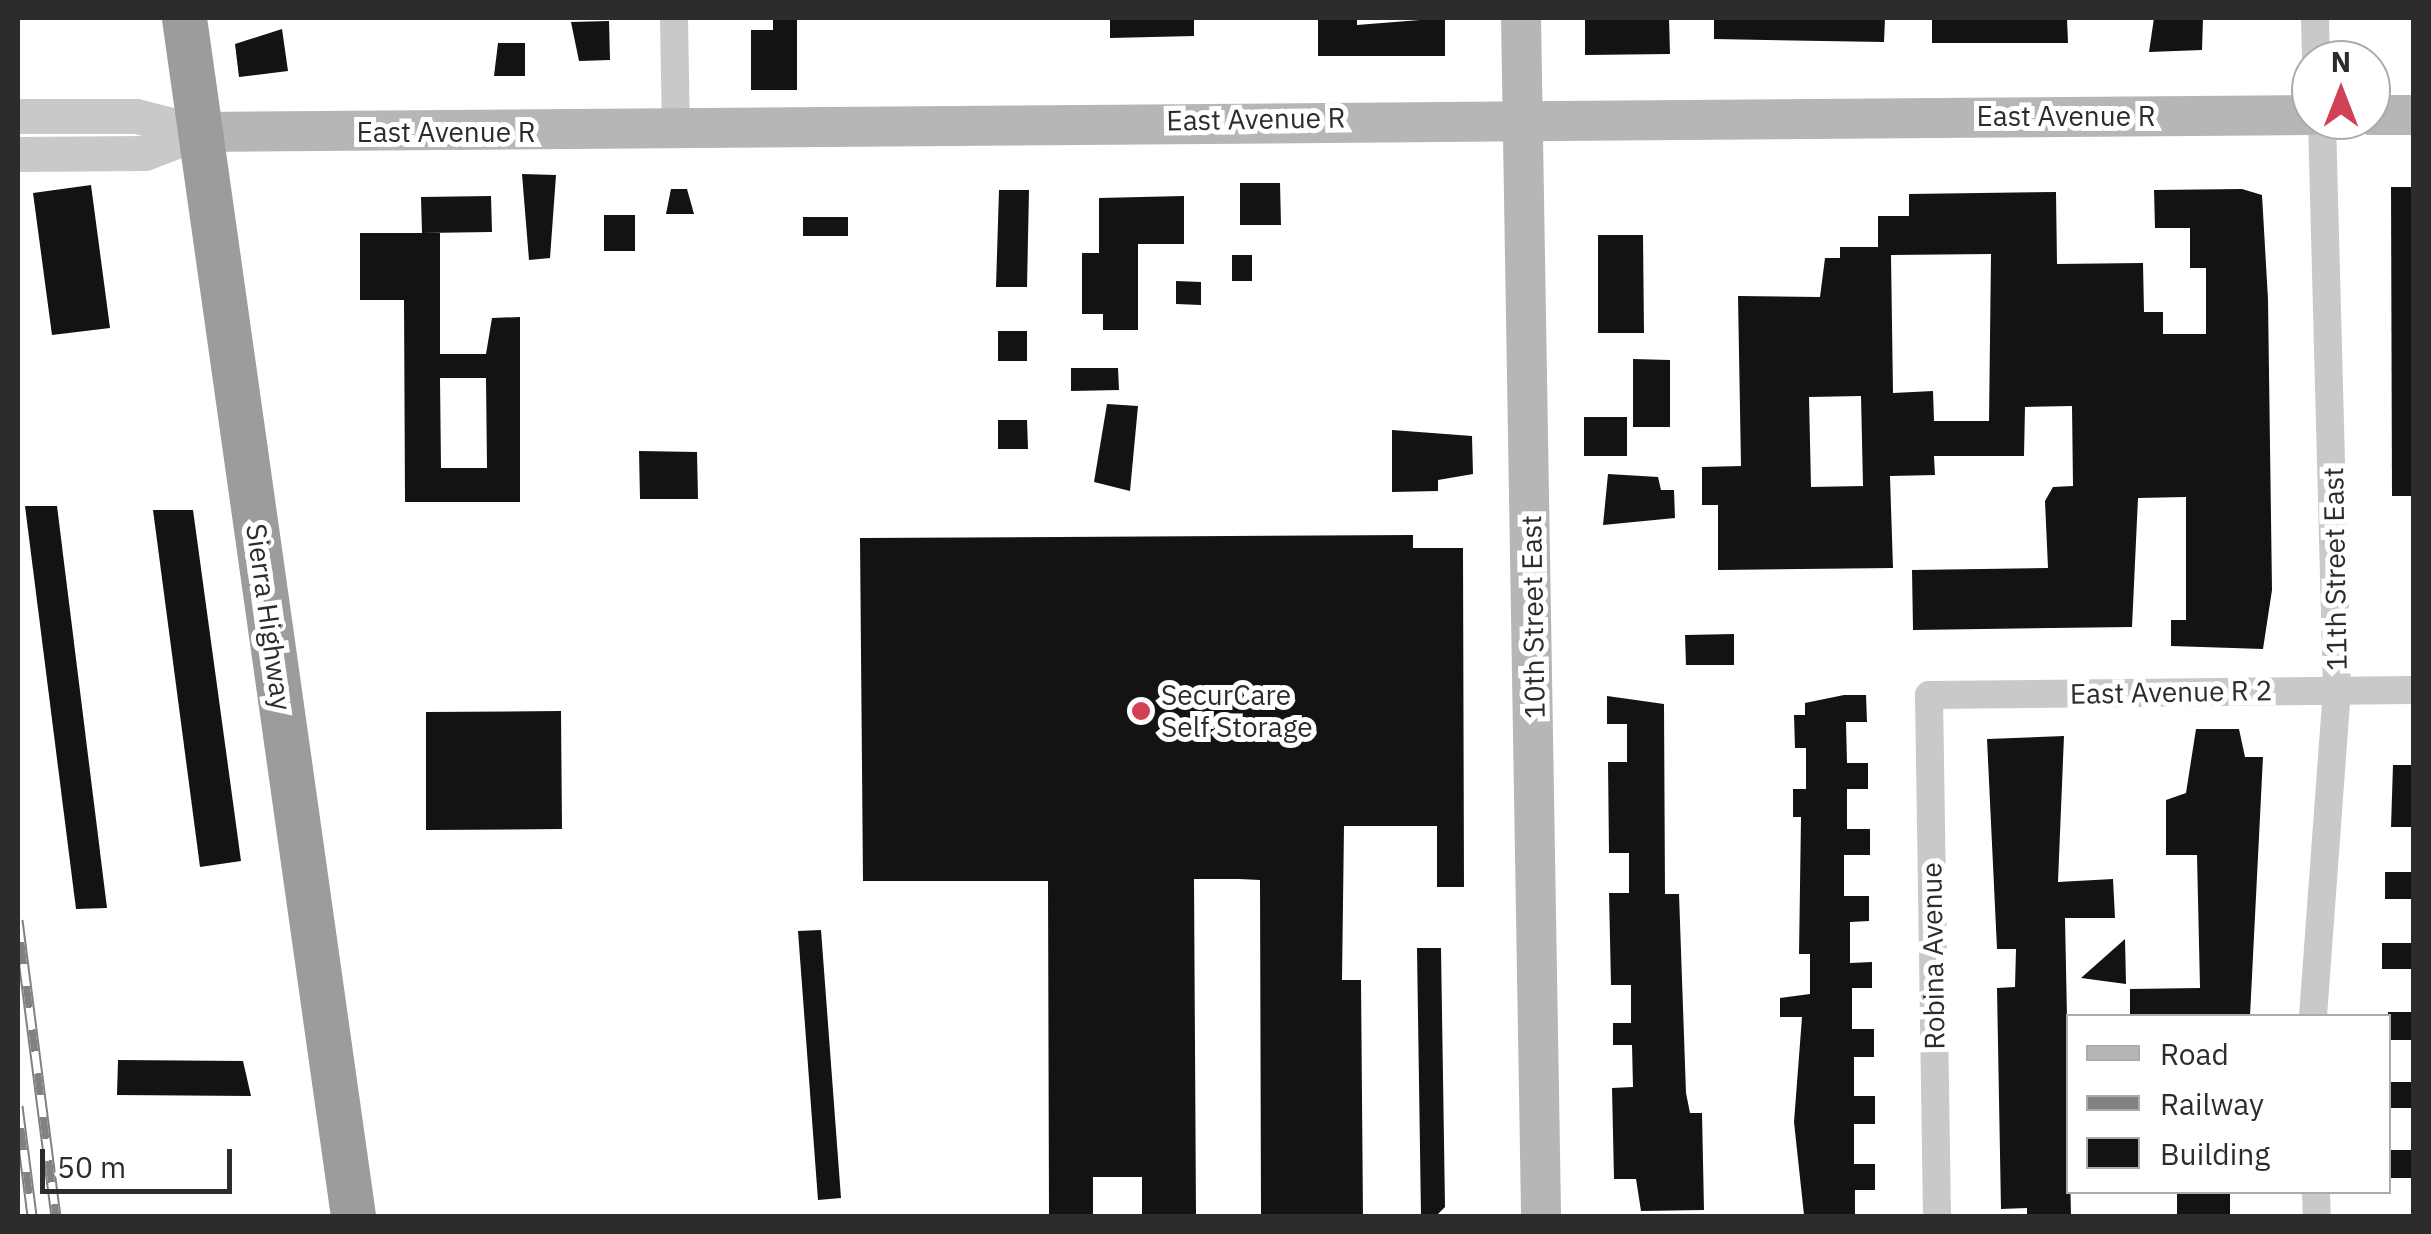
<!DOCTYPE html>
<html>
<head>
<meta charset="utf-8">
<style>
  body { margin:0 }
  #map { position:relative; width:2431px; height:1234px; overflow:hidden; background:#fff; font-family:"IBM Plex Sans",sans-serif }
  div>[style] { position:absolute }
  .building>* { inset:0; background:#131313 }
  .minor>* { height:28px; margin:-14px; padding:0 14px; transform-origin:14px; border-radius:14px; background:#c9c9c9 }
  .tertiary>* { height:35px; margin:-17.5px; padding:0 17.5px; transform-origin:17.5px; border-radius:17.5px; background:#c9c9c9 }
  .secondary>* { height:40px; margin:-20px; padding:0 20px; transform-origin:20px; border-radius:20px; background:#b6b6b6 }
  .trunk>* { height:45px; margin:-22.5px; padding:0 22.5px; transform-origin:22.5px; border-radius:22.5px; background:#9c9c9c }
  .rail>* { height:11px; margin-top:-5.5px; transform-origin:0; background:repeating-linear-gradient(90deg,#fff 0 22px,#818181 0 44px); box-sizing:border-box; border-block:2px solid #818181 }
  .dots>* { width:28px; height:28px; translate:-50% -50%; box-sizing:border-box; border:5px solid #fff; border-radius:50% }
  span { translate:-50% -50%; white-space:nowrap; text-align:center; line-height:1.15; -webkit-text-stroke:10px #fff; paint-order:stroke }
  .street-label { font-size:28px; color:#2c2c2c }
  .poi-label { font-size:28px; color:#2c2c2c }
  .left { translate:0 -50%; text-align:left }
  .frame { position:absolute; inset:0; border:20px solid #2c2c2c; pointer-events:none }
  .legend { position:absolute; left:2066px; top:1014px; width:325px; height:180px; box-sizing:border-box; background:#fff; border:2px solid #ababab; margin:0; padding:12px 18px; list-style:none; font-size:30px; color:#2c2c2c }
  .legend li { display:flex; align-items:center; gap:20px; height:50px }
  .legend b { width:50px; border:2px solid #ababab }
  .north { position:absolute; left:2291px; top:40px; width:100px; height:100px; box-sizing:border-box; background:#fff; border:2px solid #ababab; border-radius:50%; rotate:0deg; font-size:28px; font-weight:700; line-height:40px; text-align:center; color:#2c2c2c }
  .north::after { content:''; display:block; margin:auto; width:35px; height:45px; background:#d14155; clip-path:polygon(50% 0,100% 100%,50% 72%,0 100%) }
  .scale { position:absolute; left:40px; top:1149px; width:192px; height:45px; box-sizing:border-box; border:5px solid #2c2c2c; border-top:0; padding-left:12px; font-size:30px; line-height:35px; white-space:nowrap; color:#2c2c2c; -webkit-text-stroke:8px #fff; paint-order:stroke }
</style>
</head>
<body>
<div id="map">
  <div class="building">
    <i style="clip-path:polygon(773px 18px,797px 18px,797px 90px,751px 90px,751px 30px,773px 30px)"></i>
    <i style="clip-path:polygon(1110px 18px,1194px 18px,1194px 36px,1110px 38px)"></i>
    <i style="clip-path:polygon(1318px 18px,1357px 18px,1357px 25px,1445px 18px,1445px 56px,1318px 56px)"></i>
    <i style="clip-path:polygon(1585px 18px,1669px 18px,1670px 54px,1585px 55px)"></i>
    <i style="clip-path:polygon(1714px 18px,1885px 18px,1884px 42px,1714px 39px)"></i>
    <i style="clip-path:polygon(1932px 18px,2067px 18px,2068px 43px,1932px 43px)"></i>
    <i style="clip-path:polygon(2154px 18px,2203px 18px,2202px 50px,2149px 52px)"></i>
    <i style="clip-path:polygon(609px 21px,610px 60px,579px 61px,571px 22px)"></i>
    <i style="clip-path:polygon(282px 29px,288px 71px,239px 77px,235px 44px)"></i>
    <i style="clip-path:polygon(498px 43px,525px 43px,525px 76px,494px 76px)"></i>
    <i style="clip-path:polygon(522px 174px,556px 175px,550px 258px,529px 260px)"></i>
    <i style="clip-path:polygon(1240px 183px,1280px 183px,1281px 225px,1240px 225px)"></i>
    <i style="clip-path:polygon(91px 185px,110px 328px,52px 335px,33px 193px)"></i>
    <i style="clip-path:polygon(2391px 187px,2414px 187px,2414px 496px,2392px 496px)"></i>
    <i style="clip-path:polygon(671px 189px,687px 189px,694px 214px,666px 214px)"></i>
    <i style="clip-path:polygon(evenodd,2242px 189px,2262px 195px,2268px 299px,2272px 590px,2263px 649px,2171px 646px,2171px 620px,2186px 620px,2186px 497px,2138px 498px,2132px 627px,1913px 630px,1912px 570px,2048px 568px,2045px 501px,2053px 487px,2073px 486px,2072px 406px,2025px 407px,2024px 456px,1934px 456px,1935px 475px,1890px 476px,1893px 568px,1718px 570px,1718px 505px,1702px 505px,1702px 467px,1741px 466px,1738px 296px,1820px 297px,1825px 258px,1840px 258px,1840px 247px,1878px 247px,1878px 216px,1909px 216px,1909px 194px,2056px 192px,2057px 264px,2143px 263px,2144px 312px,2163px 312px,2163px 334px,2206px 334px,2206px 268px,2190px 268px,2190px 228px,2155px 228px,2154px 190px,2242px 189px,1991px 254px,1989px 421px,1934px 421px,1933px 391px,1893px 393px,1891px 255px,1991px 254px,2242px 189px,1861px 396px,1863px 486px,1811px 487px,1809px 397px,1861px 396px)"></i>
    <i style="clip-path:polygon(999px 190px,1029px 190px,1027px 287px,996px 287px)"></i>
    <i style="clip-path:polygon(491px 196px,492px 232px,422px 233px,421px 197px)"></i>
    <i style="clip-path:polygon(1184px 196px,1184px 244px,1138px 244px,1138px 330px,1103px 330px,1103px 314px,1082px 314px,1082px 253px,1099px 253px,1099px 198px)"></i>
    <i style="clip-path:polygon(604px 215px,635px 215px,635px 251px,604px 251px)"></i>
    <i style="clip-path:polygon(803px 217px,848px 217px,848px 236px,803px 236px)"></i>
    <i style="clip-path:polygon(evenodd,360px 233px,440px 233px,440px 354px,486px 354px,492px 318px,520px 317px,520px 502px,405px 502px,404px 300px,360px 300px,360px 233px,440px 378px,486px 378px,487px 468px,441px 468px,440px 378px)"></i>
    <i style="clip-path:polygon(1598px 235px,1643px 235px,1644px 333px,1598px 333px)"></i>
    <i style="clip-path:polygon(1232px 255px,1252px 255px,1252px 281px,1232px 281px)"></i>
    <i style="clip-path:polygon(1176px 281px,1201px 282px,1201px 305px,1176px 304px)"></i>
    <i style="clip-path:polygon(998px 331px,1027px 331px,1027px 361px,998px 361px)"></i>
    <i style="clip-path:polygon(1633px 359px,1670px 360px,1670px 427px,1633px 427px)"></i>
    <i style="clip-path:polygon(1071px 368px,1118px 368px,1119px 390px,1071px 391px)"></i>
    <i style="clip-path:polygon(1107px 404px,1138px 406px,1130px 491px,1094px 482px)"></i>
    <i style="clip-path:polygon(1584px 417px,1627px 417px,1627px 456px,1584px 456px)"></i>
    <i style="clip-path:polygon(998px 420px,1027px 420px,1028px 449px,998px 449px)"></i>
    <i style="clip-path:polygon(1392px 430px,1472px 436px,1473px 474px,1438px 480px,1438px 491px,1392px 492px)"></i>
    <i style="clip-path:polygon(639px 451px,697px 452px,698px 499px,640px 499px)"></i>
    <i style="clip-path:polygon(1608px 474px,1658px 477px,1661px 490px,1674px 490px,1675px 518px,1603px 525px)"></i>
    <i style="clip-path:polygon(25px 506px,57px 506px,107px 908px,76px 909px)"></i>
    <i style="clip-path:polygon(153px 510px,193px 510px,241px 861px,200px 867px)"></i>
    <i style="clip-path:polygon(1413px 535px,1413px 548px,1463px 548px,1464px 887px,1437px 887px,1437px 826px,1344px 826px,1342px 980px,1361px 980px,1363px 1216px,1261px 1216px,1260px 880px,1239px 879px,1194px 879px,1196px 1216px,1142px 1216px,1142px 1177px,1093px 1177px,1093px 1216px,1049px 1216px,1048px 881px,863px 881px,860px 538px)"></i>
    <i style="clip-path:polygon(1734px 634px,1734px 665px,1686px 665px,1685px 635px)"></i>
    <i style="clip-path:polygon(1844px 695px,1866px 695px,1867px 722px,1846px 722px,1847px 763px,1868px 763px,1868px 789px,1847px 789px,1847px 829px,1870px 829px,1870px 855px,1844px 855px,1844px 896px,1869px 896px,1869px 921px,1850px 922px,1850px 963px,1872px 962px,1872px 988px,1852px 988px,1852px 1029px,1874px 1029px,1874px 1057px,1854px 1057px,1854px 1096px,1875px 1096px,1875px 1124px,1854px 1124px,1854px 1164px,1875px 1164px,1875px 1190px,1855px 1190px,1855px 1215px,1804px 1215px,1794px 1122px,1802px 1017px,1780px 1017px,1780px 998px,1810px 994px,1810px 954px,1799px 954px,1801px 817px,1793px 817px,1793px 789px,1806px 789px,1806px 748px,1795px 748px,1794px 715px,1805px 715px,1805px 703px)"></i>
    <i style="clip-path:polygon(1607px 696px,1664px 704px,1665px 894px,1679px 894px,1686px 1093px,1690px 1113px,1702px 1113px,1704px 1210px,1641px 1211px,1636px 1179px,1614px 1179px,1612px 1088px,1633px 1087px,1632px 1045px,1613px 1045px,1613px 1023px,1631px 1023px,1631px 985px,1611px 985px,1609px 893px,1629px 893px,1629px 853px,1609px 853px,1608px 762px,1627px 762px,1627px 724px,1607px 724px)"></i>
    <i style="clip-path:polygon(561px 711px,562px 829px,426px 830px,426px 712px)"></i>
    <i style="clip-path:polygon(2196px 729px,2239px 729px,2245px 757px,2263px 757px,2250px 1016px,2130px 1016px,2130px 989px,2200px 988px,2197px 855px,2166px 855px,2166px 800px,2186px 793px)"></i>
    <i style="clip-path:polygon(2064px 736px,2058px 882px,2113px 879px,2115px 918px,2065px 918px,2071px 1216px,2027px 1216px,2027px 1208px,2001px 1209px,1997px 988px,2015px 987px,2016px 949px,1997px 949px,1987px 739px)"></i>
    <i style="clip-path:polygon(2393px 765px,2414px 765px,2414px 827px,2391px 827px)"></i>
    <i style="clip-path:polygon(2385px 872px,2414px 872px,2414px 899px,2385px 899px)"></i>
    <i style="clip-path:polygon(821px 930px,841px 1198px,818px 1200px,798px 931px)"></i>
    <i style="clip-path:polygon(2125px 939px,2126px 984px,2081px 978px)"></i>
    <i style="clip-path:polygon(2382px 943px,2414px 943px,2414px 969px,2382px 969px)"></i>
    <i style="clip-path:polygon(1417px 948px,1441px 948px,1445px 1207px,1436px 1216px,1421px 1216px)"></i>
    <i style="clip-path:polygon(2388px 1012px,2414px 1012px,2414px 1040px,2388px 1040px)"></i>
    <i style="clip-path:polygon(118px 1060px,243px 1061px,251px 1096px,117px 1095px)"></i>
    <i style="clip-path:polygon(2388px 1082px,2414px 1082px,2414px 1108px,2388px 1108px)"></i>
    <i style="clip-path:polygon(2388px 1150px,2414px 1150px,2414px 1178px,2388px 1178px)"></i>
    <i style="clip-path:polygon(2177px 1192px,2230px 1192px,2230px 1216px,2177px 1216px)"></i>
  </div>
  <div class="minor">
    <i style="left:674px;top:18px;width:113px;rotate:89deg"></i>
    <i style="left:2315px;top:18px;width:42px;rotate:88.6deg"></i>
    <i style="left:2313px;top:1016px;width:327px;rotate:-85.8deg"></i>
    <i style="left:2337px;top:690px;width:570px;rotate:-91.51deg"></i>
    <i style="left:2316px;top:1192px;width:24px;rotate:88deg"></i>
    <i style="left:1937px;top:1216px;width:521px;rotate:-90.88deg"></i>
    <i style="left:1929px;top:695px;width:485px;rotate:-0.6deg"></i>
  </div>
  <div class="tertiary">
    <i style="left:18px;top:116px;width:118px"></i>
    <i style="left:136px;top:116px;width:66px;rotate:14deg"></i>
    <i style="left:18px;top:154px;width:127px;rotate:-0.5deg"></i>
    <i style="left:145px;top:153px;width:59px;rotate:-20.9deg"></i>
  </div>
  <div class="secondary">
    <i style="left:1521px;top:18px;width:1198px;rotate:89.04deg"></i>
    <i style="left:2371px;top:115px;width:43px"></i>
    <i style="left:200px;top:132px;width:2111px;rotate:-0.46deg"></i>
  </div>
  <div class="trunk">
    <i style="left:184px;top:18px;width:1210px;rotate:81.97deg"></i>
  </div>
  <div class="rail">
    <i style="left:18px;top:920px;width:298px;rotate:82.7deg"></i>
    <i style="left:18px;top:1106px;width:111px;rotate:82.7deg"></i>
  </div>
  <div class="dots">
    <i style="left:1141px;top:711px;background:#d14155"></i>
  </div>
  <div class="street-label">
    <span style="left:2066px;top:116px">East Avenue R</span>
    <span style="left:1256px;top:119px;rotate:-1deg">East Avenue R</span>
    <span style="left:446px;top:132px">East Avenue R</span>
    <span style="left:2335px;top:569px;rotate:-91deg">11th Street East</span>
    <span style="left:269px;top:617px;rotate:82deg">Sierra Highway</span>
    <span style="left:1533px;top:617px;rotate:-91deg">10th Street East</span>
    <span style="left:2171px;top:692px;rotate:-1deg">East Avenue R 2</span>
    <span style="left:1933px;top:956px;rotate:-91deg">Robina Avenue</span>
  </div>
  <div class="poi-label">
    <span class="left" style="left:1161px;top:711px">SecurCare<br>Self Storage</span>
  </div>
  <div class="frame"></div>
  <ul class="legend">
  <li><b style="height:12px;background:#b6b6b6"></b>Road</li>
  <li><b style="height:12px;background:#818181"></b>Railway</li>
  <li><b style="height:28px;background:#131313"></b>Building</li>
  </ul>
  <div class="north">N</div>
  <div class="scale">50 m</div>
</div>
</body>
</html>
